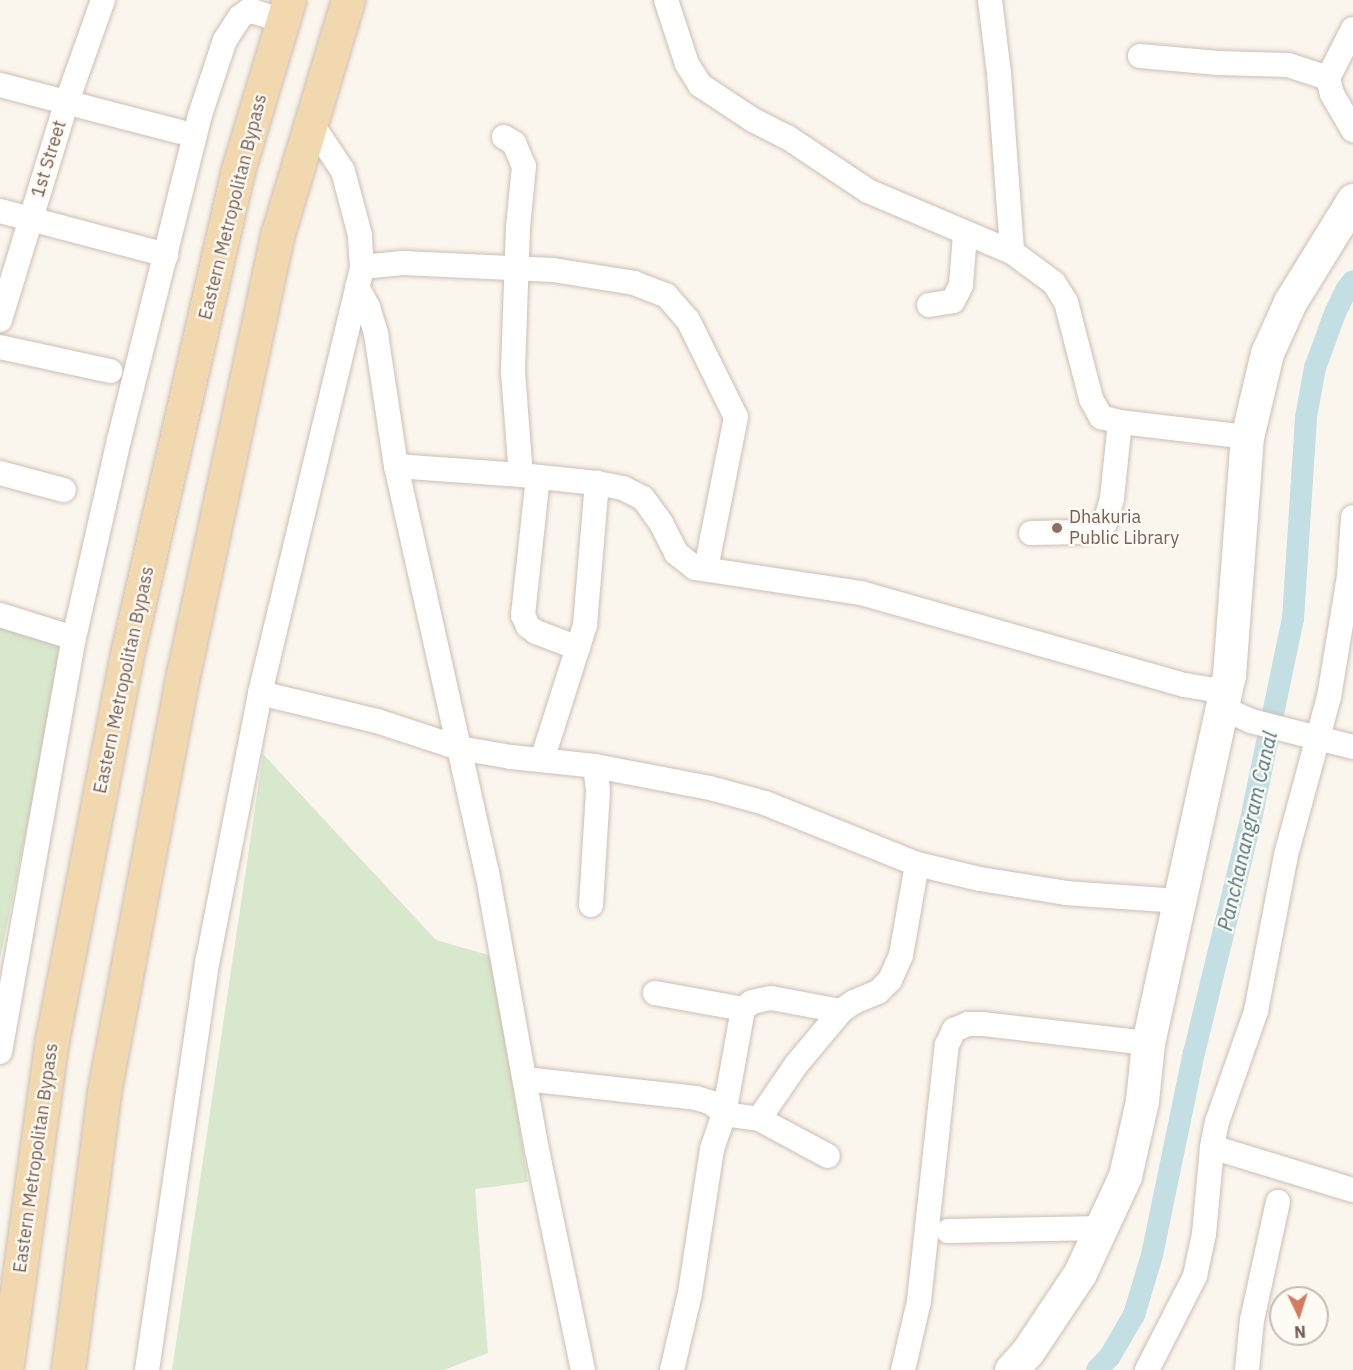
<!DOCTYPE html>
<html>
<head>
<meta charset="utf-8">
<style>
  body { margin:0 }
  #map { position:relative; width:1353px; height:1370px; overflow:hidden; background:#fbf6ed; font-family:"IBM Plex Sans",sans-serif }
  div>[style] { position:absolute }
  .green>* { inset:0; background:#d8e8cc }
  .canal>* { height:22px; margin:-11px; padding:0 11px; transform-origin:11px; border-radius:11px; background:#c3dfe3 }
  .roads { filter:drop-shadow(0 0 2px #cdbeb3) drop-shadow(0 0 2px #cdbeb3) }
  .street>* { height:24px; margin:-12px; padding:0 12px; transform-origin:12px; border-radius:12px; background:#fff }
  .secondary>* { height:33px; margin:-16.5px; padding:0 16.5px; transform-origin:16.5px; border-radius:16.5px; background:#fff }
  .primary>* { height:33px; margin:-16.5px; padding:0 16.5px; transform-origin:16.5px; border-radius:16.5px; background:#f2d8ae }
  .dots>* { width:16px; height:16px; translate:-50% -50%; box-sizing:border-box; border:3px solid #fefaf4; border-radius:50% }
  span { translate:-50% -50%; white-space:nowrap; text-align:center; line-height:1.15; -webkit-text-stroke:4.5px #fefaf4; paint-order:stroke }
  .street-label { font-size:18px; color:#755e51 }
  .education-label { font-size:18px; color:#785e54 }
  .left { translate:0 -50%; text-align:left }
  .water-label { font-size:20px; color:#4a767f; font-style:italic }
  .north { position:absolute; left:1269px; top:1286px; width:60px; height:60px; box-sizing:border-box; background:#fefaf4; border:2px solid #c7bcb3; border-radius:50%; rotate:176deg; font-size:16px; font-weight:700; line-height:24px; text-align:center; color:#755e51 }
  .north::after { content:''; display:block; margin:auto; width:21px; height:27px; background:#d77a60; clip-path:polygon(50% 0,100% 100%,50% 72%,0 100%) }
</style>
</head>
<body>
<div id="map">
  <div class="green">
    <i style="clip-path:polygon(0 627px,64px 646px,0 959px)"></i>
    <i style="clip-path:polygon(263px 754px,436px 940px,492px 956px,528px 1182px,475px 1189px,488px 1353px,444px 1370px,172px 1370px)"></i>
  </div>
  <div class="canal">
    <i style="left:1097px;top:1370px;width:19px;rotate:-47deg"></i>
    <i style="left:1110px;top:1356px;width:48px;rotate:-59.7deg"></i>
    <i style="left:1134px;top:1315px;width:63px;rotate:-73.3deg"></i>
    <i style="left:1152px;top:1255px;width:206px;rotate:-78.3deg"></i>
    <i style="left:1194px;top:1053px;width:236px;rotate:-76.3deg"></i>
    <i style="left:1250px;top:824px;width:209px;rotate:-78.2deg"></i>
    <i style="left:1293px;top:619px;width:202px;rotate:-86.3deg"></i>
    <i style="left:1306px;top:417px;width:50px;rotate:-79.6deg"></i>
    <i style="left:1315px;top:368px;width:59px;rotate:-70deg"></i>
    <i style="left:1335px;top:313px;width:25px;rotate:-64deg"></i>
    <i style="left:1346px;top:290px;width:11px;rotate:-52deg"></i>
  </div>
  <div class="roads">
    <div class="street">
      <i style="left:666px;top:0;width:67px;rotate:71.8deg"></i>
      <i style="left:687px;top:64px;width:25px;rotate:58deg"></i>
      <i style="left:700px;top:85px;width:64px;rotate:33.4deg"></i>
      <i style="left:753px;top:120px;width:38px;rotate:27deg"></i>
      <i style="left:787px;top:137px;width:97px;rotate:33.7deg"></i>
      <i style="left:868px;top:191px;width:156px;rotate:23deg"></i>
      <i style="left:1012px;top:252px;width:52px;rotate:36.4deg"></i>
      <i style="left:1054px;top:283px;width:22px;rotate:58deg"></i>
      <i style="left:1066px;top:302px;width:100px;rotate:75.5deg"></i>
      <i style="left:1091px;top:399px;width:21px;rotate:61deg"></i>
      <i style="left:1101px;top:417px;width:20px;rotate:15deg"></i>
      <i style="left:1120px;top:422px;width:128px;rotate:6.7deg"></i>
      <i style="left:990px;top:0;width:74px;rotate:83deg"></i>
      <i style="left:999px;top:73px;width:179px;rotate:85.8deg"></i>
      <i style="left:1353px;top:29px;width:55px;rotate:117deg"></i>
      <i style="left:1328px;top:78px;width:16px;rotate:76deg"></i>
      <i style="left:1332px;top:94px;width:42px;rotate:59.7deg"></i>
      <i style="left:1140px;top:56px;width:78px;rotate:5.1deg"></i>
      <i style="left:1218px;top:63px;width:70px;rotate:1.6deg"></i>
      <i style="left:1288px;top:65px;width:42px;rotate:18deg"></i>
      <i style="left:0;top:85px;width:186px;rotate:14.6deg"></i>
      <i style="left:504px;top:137px;width:12px;rotate:31deg"></i>
      <i style="left:514px;top:143px;width:25px;rotate:67deg"></i>
      <i style="left:524px;top:166px;width:61px;rotate:95.6deg"></i>
      <i style="left:518px;top:227px;width:145px;rotate:92deg"></i>
      <i style="left:513px;top:372px;width:103px;rotate:85.6deg"></i>
      <i style="left:0;top:211px;width:172px;rotate:14.8deg"></i>
      <i style="left:362px;top:267px;width:41px;rotate:-5.6deg"></i>
      <i style="left:403px;top:263px;width:150px;rotate:2.7deg"></i>
      <i style="left:553px;top:270px;width:82px;rotate:9.1deg"></i>
      <i style="left:634px;top:283px;width:34px;rotate:21deg"></i>
      <i style="left:666px;top:295px;width:33px;rotate:49deg"></i>
      <i style="left:688px;top:320px;width:108px;rotate:63.7deg"></i>
      <i style="left:736px;top:417px;width:155px;rotate:101.2deg"></i>
      <i style="left:357px;top:287px;width:23px;rotate:61deg"></i>
      <i style="left:368px;top:307px;width:28px;rotate:73deg"></i>
      <i style="left:376px;top:334px;width:134px;rotate:81.4deg"></i>
      <i style="left:396px;top:466px;width:416px;rotate:77.4deg"></i>
      <i style="left:487px;top:872px;width:282px;rotate:79.8deg"></i>
      <i style="left:537px;top:1150px;width:225px;rotate:78.2deg"></i>
      <i style="left:929px;top:305px;width:24px;rotate:-9deg"></i>
      <i style="left:953px;top:301px;width:18px;rotate:-63deg"></i>
      <i style="left:961px;top:285px;width:51px;rotate:-85.5deg"></i>
      <i style="left:0;top:320px;width:226px;rotate:-73deg"></i>
      <i style="left:66px;top:104px;width:110px;rotate:-70.4deg"></i>
      <i style="left:0;top:347px;width:113px;rotate:12.3deg"></i>
      <i style="left:396px;top:466px;width:125px;rotate:4.1deg"></i>
      <i style="left:521px;top:475px;width:76px;rotate:6deg"></i>
      <i style="left:597px;top:483px;width:26px;rotate:11deg"></i>
      <i style="left:623px;top:488px;width:22px;rotate:27deg"></i>
      <i style="left:643px;top:498px;width:31px;rotate:54deg"></i>
      <i style="left:661px;top:523px;width:34px;rotate:63deg"></i>
      <i style="left:676px;top:553px;width:24px;rotate:38deg"></i>
      <i style="left:695px;top:568px;width:168px;rotate:8.6deg"></i>
      <i style="left:861px;top:593px;width:337px;rotate:15.9deg"></i>
      <i style="left:1185px;top:685px;width:42px;rotate:9.7deg"></i>
      <i style="left:0;top:473px;width:66px;rotate:14.9deg"></i>
      <i style="left:538px;top:477px;width:139px;rotate:96.2deg"></i>
      <i style="left:523px;top:615px;width:12px;rotate:66deg"></i>
      <i style="left:528px;top:626px;width:10px;rotate:37deg"></i>
      <i style="left:536px;top:632px;width:45px;rotate:20.9deg"></i>
      <i style="left:1031px;top:533px;width:54px;rotate:-1.1deg"></i>
      <i style="left:1085px;top:532px;width:22px;rotate:-24deg"></i>
      <i style="left:1105px;top:523px;width:26px;rotate:-74deg"></i>
      <i style="left:1112px;top:498px;width:76px;rotate:-84deg"></i>
      <i style="left:0;top:615px;width:77px;rotate:17.3deg"></i>
      <i style="left:260px;top:693px;width:120px;rotate:13.5deg"></i>
      <i style="left:377px;top:721px;width:86px;rotate:18.2deg"></i>
      <i style="left:459px;top:748px;width:53px;rotate:9.8deg"></i>
      <i style="left:511px;top:757px;width:84px;rotate:6.1deg"></i>
      <i style="left:595px;top:766px;width:117px;rotate:10.8deg"></i>
      <i style="left:710px;top:788px;width:57px;rotate:15.3deg"></i>
      <i style="left:765px;top:803px;width:164px;rotate:21.9deg"></i>
      <i style="left:917px;top:864px;width:65px;rotate:13.4deg"></i>
      <i style="left:980px;top:879px;width:87px;rotate:9.2deg"></i>
      <i style="left:1066px;top:893px;width:113px;rotate:4deg"></i>
      <i style="left:1222px;top:708px;width:32px;rotate:24deg"></i>
      <i style="left:1251px;top:721px;width:105px;rotate:14.3deg"></i>
      <i style="left:542px;top:760px;width:142px;rotate:-72.3deg"></i>
      <i style="left:585px;top:625px;width:143px;rotate:-85.2deg"></i>
      <i style="left:591px;top:905px;width:115px;rotate:-86.5deg"></i>
      <i style="left:598px;top:790px;width:24px;rotate:-97deg"></i>
      <i style="left:655px;top:993px;width:89px;rotate:10.3deg"></i>
      <i style="left:0;top:1052px;width:421px;rotate:-79.9deg"></i>
      <i style="left:74px;top:638px;width:203px;rotate:-77.2deg"></i>
      <i style="left:119px;top:440px;width:332px;rotate:-76deg"></i>
      <i style="left:199px;top:118px;width:82px;rotate:-71.6deg"></i>
      <i style="left:225px;top:40px;width:27px;rotate:-57deg"></i>
      <i style="left:240px;top:17px;width:10px;rotate:-37deg"></i>
      <i style="left:248px;top:11px;width:7px;rotate:8deg"></i>
      <i style="left:255px;top:12px;width:29px;rotate:18deg"></i>
      <i style="left:525px;top:1079px;width:172px;rotate:6.3deg"></i>
      <i style="left:696px;top:1098px;width:17px;rotate:17deg"></i>
      <i style="left:712px;top:1103px;width:16px;rotate:43deg"></i>
      <i style="left:724px;top:1114px;width:107px;rotate:-79.7deg"></i>
      <i style="left:743px;top:1009px;width:11px;rotate:-38deg"></i>
      <i style="left:752px;top:1002px;width:19px;rotate:-12deg"></i>
      <i style="left:771px;top:998px;width:71px;rotate:10.5deg"></i>
      <i style="left:759px;top:1119px;width:78px;rotate:28.2deg"></i>
      <i style="left:1212px;top:1147px;width:147px;rotate:17deg"></i>
      <i style="left:948px;top:1231px;width:154px;rotate:-1.1deg"></i>
      <i style="left:147px;top:1370px;width:416px;rotate:-81.6deg"></i>
      <i style="left:208px;top:959px;width:271px;rotate:-78.9deg"></i>
      <i style="left:260px;top:693px;width:438px;rotate:-76.5deg"></i>
      <i style="left:362px;top:267px;width:32px;rotate:-94deg"></i>
      <i style="left:360px;top:235px;width:66px;rotate:-104.9deg"></i>
      <i style="left:343px;top:171px;width:58px;rotate:-123.7deg"></i>
      <i style="left:672px;top:1370px;width:79px;rotate:-76.8deg"></i>
      <i style="left:690px;top:1293px;width:146px;rotate:-81.3deg"></i>
      <i style="left:712px;top:1149px;width:37px;rotate:-71deg"></i>
      <i style="left:724px;top:1114px;width:35px;rotate:8deg"></i>
      <i style="left:759px;top:1119px;width:65px;rotate:-55.6deg"></i>
      <i style="left:796px;top:1065px;width:70px;rotate:-50.2deg"></i>
      <i style="left:841px;top:1011px;width:16px;rotate:-35deg"></i>
      <i style="left:854px;top:1002px;width:26px;rotate:-23deg"></i>
      <i style="left:878px;top:992px;width:17px;rotate:-45deg"></i>
      <i style="left:890px;top:980px;width:27px;rotate:-66deg"></i>
      <i style="left:901px;top:955px;width:92px;rotate:-80deg"></i>
      <i style="left:903px;top:1370px;width:71px;rotate:-76.9deg"></i>
      <i style="left:919px;top:1301px;width:258px;rotate:-83.8deg"></i>
      <i style="left:947px;top:1045px;width:17px;rotate:-65deg"></i>
      <i style="left:954px;top:1030px;width:15px;rotate:-23deg"></i>
      <i style="left:968px;top:1024px;width:15px"></i>
      <i style="left:983px;top:1024px;width:166px;rotate:6.6deg"></i>
      <i style="left:1147px;top:1370px;width:106px;rotate:-62.9deg"></i>
      <i style="left:1195px;top:1276px;width:43px;rotate:-77.9deg"></i>
      <i style="left:1204px;top:1234px;width:87px;rotate:-84.7deg"></i>
      <i style="left:1212px;top:1147px;width:25px;rotate:-79deg"></i>
      <i style="left:1217px;top:1122px;width:118px;rotate:-70.6deg"></i>
      <i style="left:1256px;top:1011px;width:159px;rotate:-79.1deg"></i>
      <i style="left:1286px;top:855px;width:164px;rotate:-74.8deg"></i>
      <i style="left:1329px;top:697px;width:123px;rotate:-80.6deg"></i>
      <i style="left:1349px;top:576px;width:59px;rotate:-86.1deg"></i>
      <i style="left:1247px;top:1370px;width:50px;rotate:-84.3deg"></i>
      <i style="left:1252px;top:1320px;width:121px;rotate:-77.6deg"></i>
    </div>
    <div class="secondary">
      <i style="left:1011px;top:1370px;width:25px;rotate:-48deg"></i>
      <i style="left:1028px;top:1351px;width:94px;rotate:-56.3deg"></i>
      <i style="left:1080px;top:1273px;width:107px;rotate:-65.1deg"></i>
      <i style="left:1125px;top:1176px;width:77px;rotate:-77.2deg"></i>
      <i style="left:1142px;top:1101px;width:58px;rotate:-84.1deg"></i>
      <i style="left:1148px;top:1043px;width:377px;rotate:-77.6deg"></i>
      <i style="left:1229px;top:675px;width:239px;rotate:-85.7deg"></i>
      <i style="left:1247px;top:437px;width:86px;rotate:-76.6deg"></i>
      <i style="left:1267px;top:353px;width:56px;rotate:-65.7deg"></i>
      <i style="left:1290px;top:302px;width:120px;rotate:-58.3deg"></i>
    </div>
    <div class="primary">
      <i style="left:6px;top:1370px;width:333px;rotate:-82.1deg"></i>
      <i style="left:52px;top:1040px;width:397px;rotate:-79deg"></i>
      <i style="left:128px;top:650px;width:492px;rotate:-77.1deg"></i>
      <i style="left:238px;top:170px;width:177px;rotate:-73.3deg"></i>
      <i style="left:68px;top:1370px;width:280px;rotate:-82.6deg"></i>
      <i style="left:104px;top:1092px;width:430px;rotate:-79.3deg"></i>
      <i style="left:184px;top:670px;width:447px;rotate:-77.9deg"></i>
      <i style="left:278px;top:233px;width:243px;rotate:-73.3deg"></i>
    </div>
  </div>
  <div class="dots">
    <i style="left:1057px;top:528px;background:#8d6e63"></i>
  </div>
  <div class="street-label">
    <span style="left:49px;top:159px;rotate:-73deg">1st Street</span>
    <span style="left:233px;top:207px;rotate:-76deg">Eastern Metropolitan Bypass</span>
    <span style="left:124px;top:680px;rotate:-78deg">Eastern Metropolitan Bypass</span>
    <span style="left:36px;top:1158px;rotate:-82deg">Eastern Metropolitan Bypass</span>
  </div>
  <div class="education-label">
    <span class="left" style="left:1069px;top:528px">Dhakuria<br>Public Library</span>
  </div>
  <div class="water-label">
    <span style="left:1247px;top:831px;rotate:-77deg">Panchanangram Canal</span>
  </div>
  <div class="north">N</div>
</div>
</body>
</html>
